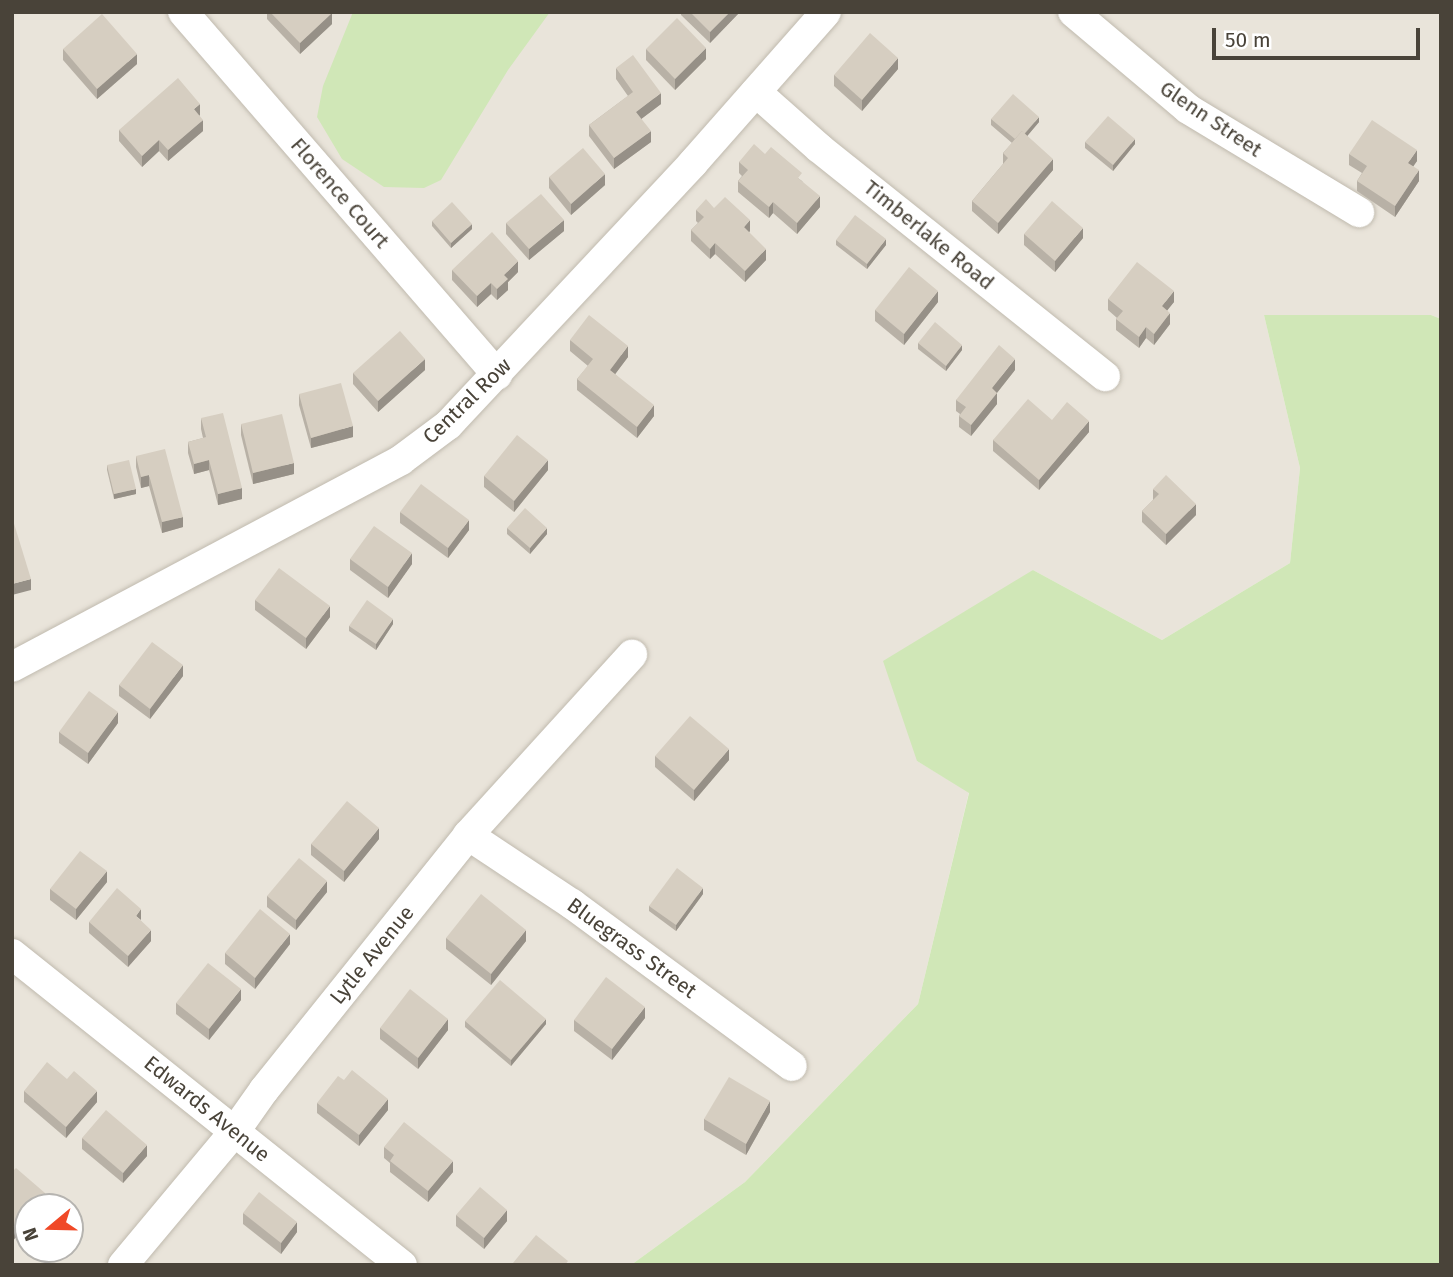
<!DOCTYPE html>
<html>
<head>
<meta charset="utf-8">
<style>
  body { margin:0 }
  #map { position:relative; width:1453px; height:1277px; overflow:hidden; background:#f5f2ec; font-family:"Fira Sans",sans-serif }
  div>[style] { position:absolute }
  .residential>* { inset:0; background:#e9e4da }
  .green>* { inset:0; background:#d0e7b7 }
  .roads { filter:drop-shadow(0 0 2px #c0baae) drop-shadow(0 0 2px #c0baae) }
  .street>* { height:30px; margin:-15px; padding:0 15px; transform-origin:15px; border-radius:15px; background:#fff }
  .wall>* { inset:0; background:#b8b1a6 }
  .shaded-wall>* { inset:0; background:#969087 }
  .building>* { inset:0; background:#d6cec1 }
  span { translate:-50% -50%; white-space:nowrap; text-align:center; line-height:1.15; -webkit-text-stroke:5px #fff; paint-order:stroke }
  .street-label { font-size:21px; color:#494339 }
  .frame { position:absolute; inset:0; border:14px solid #494339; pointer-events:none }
  .north { position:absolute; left:14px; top:1193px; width:70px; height:70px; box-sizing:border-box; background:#fff; border:2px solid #b6b4b0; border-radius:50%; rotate:251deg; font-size:19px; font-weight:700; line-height:28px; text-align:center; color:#494339 }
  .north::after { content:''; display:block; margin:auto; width:24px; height:32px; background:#f04927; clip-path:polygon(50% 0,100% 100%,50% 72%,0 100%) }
  .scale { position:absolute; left:1212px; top:28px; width:208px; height:32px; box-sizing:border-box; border:4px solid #494339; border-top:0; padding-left:9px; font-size:21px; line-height:24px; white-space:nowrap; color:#494339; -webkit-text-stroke:5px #fff; paint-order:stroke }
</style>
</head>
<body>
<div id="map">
  <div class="residential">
    <i style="clip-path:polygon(evenodd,12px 12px,1441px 12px,1441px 319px,1431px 315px,1264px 315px,1300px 468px,1290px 563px,1162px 640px,1033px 570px,917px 761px,969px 792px,918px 1004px,745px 1182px,631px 1265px,12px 1265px,12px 12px,28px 1207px,70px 1207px,70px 1249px,28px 1249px,28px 1207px)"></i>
  </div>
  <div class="green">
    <i style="clip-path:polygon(353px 12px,550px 12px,508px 70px,441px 180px,424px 188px,384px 187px,342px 159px,317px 117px,323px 86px)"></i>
    <i style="clip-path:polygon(1264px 315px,1431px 315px,1441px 319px,1441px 1265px,631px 1265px,745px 1182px,918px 1004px,969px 793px,917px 761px,883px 661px,1033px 570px,1162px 640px,1290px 563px,1300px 468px)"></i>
  </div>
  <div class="roads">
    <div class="street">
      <i style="left:183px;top:12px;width:480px;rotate:49.1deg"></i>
      <i style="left:1073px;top:12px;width:150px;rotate:40.1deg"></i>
      <i style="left:1188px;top:109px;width:200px;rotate:31.1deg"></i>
      <i style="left:756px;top:92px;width:84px;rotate:41.6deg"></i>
      <i style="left:819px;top:148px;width:366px;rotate:38.6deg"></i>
      <i style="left:12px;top:667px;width:441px;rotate:-28deg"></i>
      <i style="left:401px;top:460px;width:59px;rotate:-36.7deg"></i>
      <i style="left:448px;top:425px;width:359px;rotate:-46.9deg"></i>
      <i style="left:693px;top:163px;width:201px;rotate:-48.6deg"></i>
      <i style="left:468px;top:835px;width:125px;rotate:33.6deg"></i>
      <i style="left:572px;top:904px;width:273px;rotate:36.4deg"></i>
      <i style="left:12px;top:954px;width:499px;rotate:38.6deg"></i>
      <i style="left:123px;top:1265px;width:175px;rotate:-50.1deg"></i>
      <i style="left:235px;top:1131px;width:50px;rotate:-54.7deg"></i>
      <i style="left:264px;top:1090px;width:327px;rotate:-51.3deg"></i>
      <i style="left:468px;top:835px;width:244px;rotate:-47.7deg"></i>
    </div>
  </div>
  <div class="wall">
    <i style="clip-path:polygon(267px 12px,332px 12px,332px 24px,300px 54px,267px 19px)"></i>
    <i style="clip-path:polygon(681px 12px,738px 12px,738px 14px,710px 43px,681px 15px)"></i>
    <i style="clip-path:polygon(63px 49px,137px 64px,97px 99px,63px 60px)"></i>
    <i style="clip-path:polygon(646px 49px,706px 59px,675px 90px,646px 60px)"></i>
    <i style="clip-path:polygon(616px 68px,661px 104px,641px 119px,651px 142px,614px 169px,589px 136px,589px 125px,628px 96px,616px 79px)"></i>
    <i style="clip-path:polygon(898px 69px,862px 111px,834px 86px,834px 75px)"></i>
    <i style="clip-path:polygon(200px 115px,199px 116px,203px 131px,168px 161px,159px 151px,142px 167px,119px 141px,119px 130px)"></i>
    <i style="clip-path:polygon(991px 119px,1039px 122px,1027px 136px,1053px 170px,998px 234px,972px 211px,972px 201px,1003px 164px,1003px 153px,1012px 143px,991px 125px)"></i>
    <i style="clip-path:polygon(1085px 142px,1135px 144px,1113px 171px,1085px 148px)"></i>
    <i style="clip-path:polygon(765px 154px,802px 181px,820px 207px,797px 234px,773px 213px,769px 218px,738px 192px,738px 181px,742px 176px,739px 173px,739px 162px)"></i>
    <i style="clip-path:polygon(1349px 154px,1417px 161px,1413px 166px,1419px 181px,1395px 217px,1357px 191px,1357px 181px,1362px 173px,1349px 165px)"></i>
    <i style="clip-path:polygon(549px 177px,605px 185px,571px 215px,549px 188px)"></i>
    <i style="clip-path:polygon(714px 208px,750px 231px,749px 232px,766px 260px,745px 282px,715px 254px,710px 259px,691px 241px,691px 230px,698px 223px,696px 221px,696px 210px)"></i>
    <i style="clip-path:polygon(432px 221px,472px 229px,451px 248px,432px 226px)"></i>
    <i style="clip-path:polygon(506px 223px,564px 231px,529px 260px,506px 234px)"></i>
    <i style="clip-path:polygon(1024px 234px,1083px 238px,1055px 272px,1024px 245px)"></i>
    <i style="clip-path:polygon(836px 240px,886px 245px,867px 269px,836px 245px)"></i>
    <i style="clip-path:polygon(452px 270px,518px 272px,508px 282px,508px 290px,497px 300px,491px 294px,477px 307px,452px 280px)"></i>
    <i style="clip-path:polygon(1108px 299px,1174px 302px,1167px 310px,1170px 324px,1154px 345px,1146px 338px,1139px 348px,1116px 330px,1116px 319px,1117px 318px,1108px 310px)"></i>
    <i style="clip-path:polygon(938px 302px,904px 345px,875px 321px,875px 310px)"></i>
    <i style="clip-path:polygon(570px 340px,628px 357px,615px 374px,654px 416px,637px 438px,577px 390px,577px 379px,588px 366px,570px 351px)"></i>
    <i style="clip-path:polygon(918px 343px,962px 350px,946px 371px,918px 349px)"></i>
    <i style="clip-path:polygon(425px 370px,378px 412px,353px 384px,353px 373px)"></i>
    <i style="clip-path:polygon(1015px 370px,997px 393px,997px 404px,971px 436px,959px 427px,959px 416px,960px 414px,956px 411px,956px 400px)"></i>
    <i style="clip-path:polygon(299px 394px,353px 437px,311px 448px,299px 405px)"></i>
    <i style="clip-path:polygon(201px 418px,242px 499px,218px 505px,209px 470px,194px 474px,188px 453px,188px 442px,203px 438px,201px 429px)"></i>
    <i style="clip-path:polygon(1052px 420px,1089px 432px,1039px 490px,993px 451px,993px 440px)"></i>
    <i style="clip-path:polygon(241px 424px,294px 474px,253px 484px,241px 435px)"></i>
    <i style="clip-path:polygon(136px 456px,183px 527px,162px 533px,149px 486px,141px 488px,136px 467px)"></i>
    <i style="clip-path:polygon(107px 465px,136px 494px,114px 499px,107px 470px)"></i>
    <i style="clip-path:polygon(548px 470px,514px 512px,484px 487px,484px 476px)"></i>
    <i style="clip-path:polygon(1153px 489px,1196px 515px,1166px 545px,1142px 522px,1142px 511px,1153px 500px)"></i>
    <i style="clip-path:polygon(400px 512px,469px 530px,448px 558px,400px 523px)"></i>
    <i style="clip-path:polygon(507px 528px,547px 534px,530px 554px,507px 534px)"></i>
    <i style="clip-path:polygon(350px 559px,412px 564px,388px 598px,350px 570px)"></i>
    <i style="clip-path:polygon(255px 600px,330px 617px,306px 649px,255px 610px)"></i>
    <i style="clip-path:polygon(393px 624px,376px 650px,349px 631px,349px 626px)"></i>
    <i style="clip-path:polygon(183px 676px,150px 719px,119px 696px,119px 685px)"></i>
    <i style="clip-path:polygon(118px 723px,88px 764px,59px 743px,59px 732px)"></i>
    <i style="clip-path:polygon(655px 756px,729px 760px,694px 801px,655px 767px)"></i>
    <i style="clip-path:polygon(379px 839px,344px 882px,311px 855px,311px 844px)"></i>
    <i style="clip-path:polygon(107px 882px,76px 920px,50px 900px,50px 889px)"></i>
    <i style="clip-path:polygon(327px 892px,296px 930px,267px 907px,267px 896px)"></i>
    <i style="clip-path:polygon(703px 894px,676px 931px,649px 911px,649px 906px)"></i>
    <i style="clip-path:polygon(141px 921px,151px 941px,128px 967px,89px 933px,89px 922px)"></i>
    <i style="clip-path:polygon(446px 938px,526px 941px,491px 985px,446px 949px)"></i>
    <i style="clip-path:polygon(290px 944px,255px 989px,225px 964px,225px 953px)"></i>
    <i style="clip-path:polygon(241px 1000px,209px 1040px,176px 1014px,176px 1003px)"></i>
    <i style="clip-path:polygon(645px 1018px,612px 1060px,574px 1031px,574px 1020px)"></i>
    <i style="clip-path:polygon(465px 1021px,546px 1024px,511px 1066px,465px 1027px)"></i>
    <i style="clip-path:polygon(380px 1028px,448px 1030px,418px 1069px,380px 1039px)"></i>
    <i style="clip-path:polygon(67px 1079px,97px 1102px,66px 1138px,24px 1102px,24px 1091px)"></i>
    <i style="clip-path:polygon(317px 1103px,388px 1110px,359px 1146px,317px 1113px)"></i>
    <i style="clip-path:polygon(770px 1112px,746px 1155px,704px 1130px,704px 1119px)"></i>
    <i style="clip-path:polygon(82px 1138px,147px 1156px,123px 1183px,82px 1149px)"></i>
    <i style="clip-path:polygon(384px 1147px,453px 1172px,428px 1202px,390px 1172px,390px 1163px,384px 1158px)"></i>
    <i style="clip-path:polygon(243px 1213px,297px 1232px,281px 1254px,243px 1224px)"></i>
    <i style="clip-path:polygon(456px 1215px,507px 1221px,484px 1249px,456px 1226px)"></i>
  </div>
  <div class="shaded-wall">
    <i style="clip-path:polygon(730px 12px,738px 12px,738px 14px,710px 43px,710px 32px)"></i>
    <i style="clip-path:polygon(332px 13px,332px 24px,300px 54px,300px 43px)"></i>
    <i style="clip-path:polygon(706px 48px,706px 59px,675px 90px,675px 79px)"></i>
    <i style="clip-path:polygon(137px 54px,137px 64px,97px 99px,97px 89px)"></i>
    <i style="clip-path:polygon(898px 58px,898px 69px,862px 111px,862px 100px)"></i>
    <i style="clip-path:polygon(661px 93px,661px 104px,636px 123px,636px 112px)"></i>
    <i style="clip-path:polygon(200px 104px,200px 115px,194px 120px,194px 109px)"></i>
    <i style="clip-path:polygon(1039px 117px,1039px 122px,1018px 147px,1018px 142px)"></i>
    <i style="clip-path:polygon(203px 120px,203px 131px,168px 161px,168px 150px)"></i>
    <i style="clip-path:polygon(651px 131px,651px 142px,614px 169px,614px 158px)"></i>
    <i style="clip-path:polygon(1135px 139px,1135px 144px,1113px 171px,1113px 165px)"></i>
    <i style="clip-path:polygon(159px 140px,159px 151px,142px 167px,142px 156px)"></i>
    <i style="clip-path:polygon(1417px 150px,1417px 161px,1408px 174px,1408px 163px)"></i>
    <i style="clip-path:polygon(1053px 159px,1053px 170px,998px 234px,998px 223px)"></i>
    <i style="clip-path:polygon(1419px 170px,1419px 181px,1395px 217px,1395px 206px)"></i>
    <i style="clip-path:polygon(605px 174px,605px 185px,571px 215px,571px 204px)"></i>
    <i style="clip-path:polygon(820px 196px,820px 207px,797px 234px,797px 223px)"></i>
    <i style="clip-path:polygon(773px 202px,773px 213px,769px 218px,769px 207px)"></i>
    <i style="clip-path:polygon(564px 220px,564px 231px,529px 260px,529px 249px)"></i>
    <i style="clip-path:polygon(750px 220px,750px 231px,744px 238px,744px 227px)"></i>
    <i style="clip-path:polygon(472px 224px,472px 229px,451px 248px,451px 243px)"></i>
    <i style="clip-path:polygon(1083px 228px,1083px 238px,1055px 272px,1055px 261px)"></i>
    <i style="clip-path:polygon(886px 239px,886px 245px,867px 269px,867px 264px)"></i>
    <i style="clip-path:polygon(715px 243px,715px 254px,710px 259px,710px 249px)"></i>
    <i style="clip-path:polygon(766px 249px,766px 260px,745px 282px,745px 271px)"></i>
    <i style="clip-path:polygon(518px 261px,518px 272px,508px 282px,508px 290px,497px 300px,497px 289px,504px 275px)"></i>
    <i style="clip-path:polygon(491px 283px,491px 294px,477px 307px,477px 296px)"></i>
    <i style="clip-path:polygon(938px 291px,938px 302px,904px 345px,904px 334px)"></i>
    <i style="clip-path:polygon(1174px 291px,1174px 302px,1162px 317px,1162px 306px)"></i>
    <i style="clip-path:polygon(1170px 313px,1170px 324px,1154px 345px,1154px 334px)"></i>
    <i style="clip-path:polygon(1146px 327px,1146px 338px,1139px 348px,1139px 337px)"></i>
    <i style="clip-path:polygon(962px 345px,962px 350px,946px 371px,946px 366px)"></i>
    <i style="clip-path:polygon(628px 346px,628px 357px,610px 381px,610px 370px)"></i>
    <i style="clip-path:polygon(425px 359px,425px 370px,378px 412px,378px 401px)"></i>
    <i style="clip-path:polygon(1015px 359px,1015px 370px,992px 399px,992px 388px)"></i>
    <i style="clip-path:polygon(997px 393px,997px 404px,971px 436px,971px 425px)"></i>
    <i style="clip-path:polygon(654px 405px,654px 416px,637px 438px,637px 427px)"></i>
    <i style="clip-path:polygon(1089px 421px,1089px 432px,1039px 490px,1039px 480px)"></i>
    <i style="clip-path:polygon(353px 426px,353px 437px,311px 448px,311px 438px)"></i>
    <i style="clip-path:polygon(209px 460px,209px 470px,194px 474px,194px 464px)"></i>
    <i style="clip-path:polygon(548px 460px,548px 470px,514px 512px,514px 501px)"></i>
    <i style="clip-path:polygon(294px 463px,294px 474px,253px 484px,253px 473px)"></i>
    <i style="clip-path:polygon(149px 475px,149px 486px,141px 488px,141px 477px)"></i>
    <i style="clip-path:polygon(242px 488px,242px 499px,218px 505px,218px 494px)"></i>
    <i style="clip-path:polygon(136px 489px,136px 494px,114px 499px,114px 494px)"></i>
    <i style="clip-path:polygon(1196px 504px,1196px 515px,1166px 545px,1166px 534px)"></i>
    <i style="clip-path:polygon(183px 517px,183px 527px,162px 533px,162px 522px)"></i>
    <i style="clip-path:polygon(469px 520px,469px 530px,448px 558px,448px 548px)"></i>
    <i style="clip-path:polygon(547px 528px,547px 534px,530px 554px,530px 548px)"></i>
    <i style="clip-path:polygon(412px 553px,412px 564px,388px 598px,388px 587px)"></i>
    <i style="clip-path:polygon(31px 579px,31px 590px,12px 595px,12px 584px)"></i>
    <i style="clip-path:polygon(330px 606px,330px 617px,306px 649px,306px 638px)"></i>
    <i style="clip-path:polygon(393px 619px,393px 624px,376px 650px,376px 644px)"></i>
    <i style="clip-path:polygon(183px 665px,183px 676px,150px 719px,150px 709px)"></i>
    <i style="clip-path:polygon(118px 712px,118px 723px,88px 764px,88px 753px)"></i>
    <i style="clip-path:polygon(729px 749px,729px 760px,694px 801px,694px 790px)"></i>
    <i style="clip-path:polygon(379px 828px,379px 839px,344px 882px,344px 871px)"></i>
    <i style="clip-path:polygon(107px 871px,107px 882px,76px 920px,76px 909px)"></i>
    <i style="clip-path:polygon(327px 881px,327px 892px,296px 930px,296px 920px)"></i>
    <i style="clip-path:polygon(703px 888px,703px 894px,676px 931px,676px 925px)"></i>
    <i style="clip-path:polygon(141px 909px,141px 920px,136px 916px)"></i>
    <i style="clip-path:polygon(151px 930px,151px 941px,128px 967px,128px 956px)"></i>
    <i style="clip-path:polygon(526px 930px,526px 941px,491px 985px,491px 974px)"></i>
    <i style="clip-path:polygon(290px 934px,290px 944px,255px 989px,255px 978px)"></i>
    <i style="clip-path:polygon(241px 989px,241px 1000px,209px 1040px,209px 1029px)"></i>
    <i style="clip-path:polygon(645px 1007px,645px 1018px,612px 1060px,612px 1049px)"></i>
    <i style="clip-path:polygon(448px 1019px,448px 1030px,418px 1069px,418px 1058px)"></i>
    <i style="clip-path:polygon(546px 1019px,546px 1024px,511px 1066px,511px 1060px)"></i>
    <i style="clip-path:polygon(97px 1091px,97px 1102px,66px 1138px,66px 1127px)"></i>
    <i style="clip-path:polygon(388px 1099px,388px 1110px,359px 1146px,359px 1135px)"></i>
    <i style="clip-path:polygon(770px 1101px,770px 1112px,746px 1155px,746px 1144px)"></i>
    <i style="clip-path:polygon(147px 1145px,147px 1156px,123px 1183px,123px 1173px)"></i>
    <i style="clip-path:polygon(453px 1161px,453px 1172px,428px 1202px,428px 1191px)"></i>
    <i style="clip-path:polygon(45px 1193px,45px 1204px,42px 1207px,33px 1207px)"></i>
    <i style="clip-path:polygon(507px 1210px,507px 1221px,484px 1249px,484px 1238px)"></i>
    <i style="clip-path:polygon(28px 1213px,28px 1223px,12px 1242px,12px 1231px)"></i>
    <i style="clip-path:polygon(297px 1222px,297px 1232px,281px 1254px,281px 1243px)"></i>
  </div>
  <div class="building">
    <i style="clip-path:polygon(270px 12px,332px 12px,332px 13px,300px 43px)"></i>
    <i style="clip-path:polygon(690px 12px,730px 12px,710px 32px)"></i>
    <i style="clip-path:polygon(102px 14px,137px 54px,97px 89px,63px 49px)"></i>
    <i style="clip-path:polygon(677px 18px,706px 48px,675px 79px,646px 49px)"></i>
    <i style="clip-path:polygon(870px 33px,898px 58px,862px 100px,834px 75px)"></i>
    <i style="clip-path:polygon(633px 55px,661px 93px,636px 112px,651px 131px,614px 158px,589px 125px,633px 92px,616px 68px)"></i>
    <i style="clip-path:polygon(178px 78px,200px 104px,194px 109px,203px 120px,168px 150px,159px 140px,142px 156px,119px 130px)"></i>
    <i style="clip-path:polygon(1013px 94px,1039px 117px,1024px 134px,1022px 131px,1015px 139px,991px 119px)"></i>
    <i style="clip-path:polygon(1108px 116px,1135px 139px,1113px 165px,1085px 142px)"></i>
    <i style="clip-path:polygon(1372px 120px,1417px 150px,1408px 163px,1419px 170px,1395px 206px,1357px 181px,1367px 166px,1349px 154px)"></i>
    <i style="clip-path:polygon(1022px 131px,1053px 159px,998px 223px,972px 201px,1008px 158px,1003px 153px)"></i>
    <i style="clip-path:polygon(754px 144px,765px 154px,771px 147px,802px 173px,798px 178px,820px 196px,797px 223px,773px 202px,769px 207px,738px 181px,748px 170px,739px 162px)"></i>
    <i style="clip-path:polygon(583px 148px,605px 174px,571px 204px,549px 177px)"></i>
    <i style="clip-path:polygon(541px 194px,564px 220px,529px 249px,506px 223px)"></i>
    <i style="clip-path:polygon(725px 197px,750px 220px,744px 227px,766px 249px,745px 271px,715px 243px,710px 249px,691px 230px,704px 217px,696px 210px,706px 199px,714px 208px)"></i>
    <i style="clip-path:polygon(1052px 201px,1083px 228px,1055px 261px,1024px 234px)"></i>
    <i style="clip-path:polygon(452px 202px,472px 224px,451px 243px,432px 221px)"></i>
    <i style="clip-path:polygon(855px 215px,886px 239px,867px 264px,836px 240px)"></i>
    <i style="clip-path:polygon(492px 232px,518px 261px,504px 275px,508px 279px,497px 289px,491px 283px,477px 296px,452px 270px)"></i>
    <i style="clip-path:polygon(1137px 262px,1174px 291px,1162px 306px,1170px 313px,1154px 334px,1146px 327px,1139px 337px,1116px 319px,1123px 311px,1108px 299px)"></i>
    <i style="clip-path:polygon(909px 267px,938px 291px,904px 334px,875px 310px)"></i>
    <i style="clip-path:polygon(589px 315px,628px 346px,610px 370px,654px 405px,637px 427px,577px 379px,593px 359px,570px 340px)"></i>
    <i style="clip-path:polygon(935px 322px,962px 345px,946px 366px,918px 343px)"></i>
    <i style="clip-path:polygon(400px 331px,425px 359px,378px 401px,353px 373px)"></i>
    <i style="clip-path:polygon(999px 345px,1015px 359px,992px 388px,997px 393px,971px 425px,959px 416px,966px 407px,956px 400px)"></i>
    <i style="clip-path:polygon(341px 383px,353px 426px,311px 438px,299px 394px)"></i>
    <i style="clip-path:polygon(1028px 399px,1052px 420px,1067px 402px,1089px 421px,1039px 480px,993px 440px)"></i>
    <i style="clip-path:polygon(223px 413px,242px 488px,218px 494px,209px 460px,194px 464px,188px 442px,206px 437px,201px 418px)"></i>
    <i style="clip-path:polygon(282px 414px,294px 463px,253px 473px,241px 424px)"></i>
    <i style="clip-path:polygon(517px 435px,548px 460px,514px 501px,484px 476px)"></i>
    <i style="clip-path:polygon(165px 449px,183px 517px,162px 522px,149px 475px,141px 477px,136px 456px)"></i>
    <i style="clip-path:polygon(129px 460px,136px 489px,114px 494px,107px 465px)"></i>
    <i style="clip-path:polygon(1166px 475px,1196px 504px,1166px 534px,1142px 511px,1159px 494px,1153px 489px)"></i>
    <i style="clip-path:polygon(421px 484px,469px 520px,448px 548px,400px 512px)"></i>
    <i style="clip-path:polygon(525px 508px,547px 528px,530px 548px,507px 528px)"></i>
    <i style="clip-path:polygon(12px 517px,31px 579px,12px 584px)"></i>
    <i style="clip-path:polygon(374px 526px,412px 553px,388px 587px,350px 559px)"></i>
    <i style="clip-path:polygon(279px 568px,330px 606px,306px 638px,255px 600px)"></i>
    <i style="clip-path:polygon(367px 600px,393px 619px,376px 644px,349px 626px)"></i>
    <i style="clip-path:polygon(152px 642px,183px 665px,150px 709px,119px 685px)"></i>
    <i style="clip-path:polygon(89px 691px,118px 712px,88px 753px,59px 732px)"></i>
    <i style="clip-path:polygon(690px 716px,729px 749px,694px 790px,655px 756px)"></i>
    <i style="clip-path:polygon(347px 801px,379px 828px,344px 871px,311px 844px)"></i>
    <i style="clip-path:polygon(80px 851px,107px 871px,76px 909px,50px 889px)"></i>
    <i style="clip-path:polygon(299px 858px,327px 881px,296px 920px,267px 896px)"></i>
    <i style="clip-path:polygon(677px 868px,703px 888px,676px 925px,649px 906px)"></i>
    <i style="clip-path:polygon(117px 888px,141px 909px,136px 916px,151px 930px,128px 956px,89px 922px)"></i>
    <i style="clip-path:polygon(481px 894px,526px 930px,491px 974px,446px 938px)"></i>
    <i style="clip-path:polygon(260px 909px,290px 934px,255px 978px,225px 953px)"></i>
    <i style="clip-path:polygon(208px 963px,241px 989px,209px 1029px,176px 1003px)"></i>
    <i style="clip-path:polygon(606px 977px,645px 1007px,612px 1049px,574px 1020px)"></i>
    <i style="clip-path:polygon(500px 980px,546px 1019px,511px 1060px,465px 1021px)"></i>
    <i style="clip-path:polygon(410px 989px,448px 1019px,418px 1058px,380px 1028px)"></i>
    <i style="clip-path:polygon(47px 1062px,67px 1079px,74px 1071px,97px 1091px,66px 1127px,24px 1091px)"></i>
    <i style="clip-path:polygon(352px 1070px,388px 1099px,359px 1135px,317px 1103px,338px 1076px,344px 1080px)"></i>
    <i style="clip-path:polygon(729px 1077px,770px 1101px,746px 1144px,704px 1119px)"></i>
    <i style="clip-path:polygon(106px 1110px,147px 1145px,123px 1173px,82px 1138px)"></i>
    <i style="clip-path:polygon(404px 1122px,453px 1161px,428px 1191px,390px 1161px,394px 1155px,384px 1147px)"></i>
    <i style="clip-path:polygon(16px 1168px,45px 1193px,33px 1207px,28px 1207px,28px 1213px,12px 1231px,12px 1172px)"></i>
    <i style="clip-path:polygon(480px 1187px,507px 1210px,484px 1238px,456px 1215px)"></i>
    <i style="clip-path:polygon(259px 1192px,297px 1222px,281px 1243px,243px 1213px)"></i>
    <i style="clip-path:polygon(536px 1235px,568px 1261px,565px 1265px,515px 1265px,513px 1263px)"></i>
  </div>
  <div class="street-label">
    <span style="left:1211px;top:119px;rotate:34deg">Glenn Street</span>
    <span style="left:340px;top:193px;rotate:49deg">Florence Court</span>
    <span style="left:929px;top:235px;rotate:39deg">Timberlake Road</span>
    <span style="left:467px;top:401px;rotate:-44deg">Central Row</span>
    <span style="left:632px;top:948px;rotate:36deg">Bluegrass Street</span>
    <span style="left:372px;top:955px;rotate:-51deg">Lytle Avenue</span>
    <span style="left:207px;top:1109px;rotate:39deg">Edwards Avenue</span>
  </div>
  <div class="frame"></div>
  <div class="north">N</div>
  <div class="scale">50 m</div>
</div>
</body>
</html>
